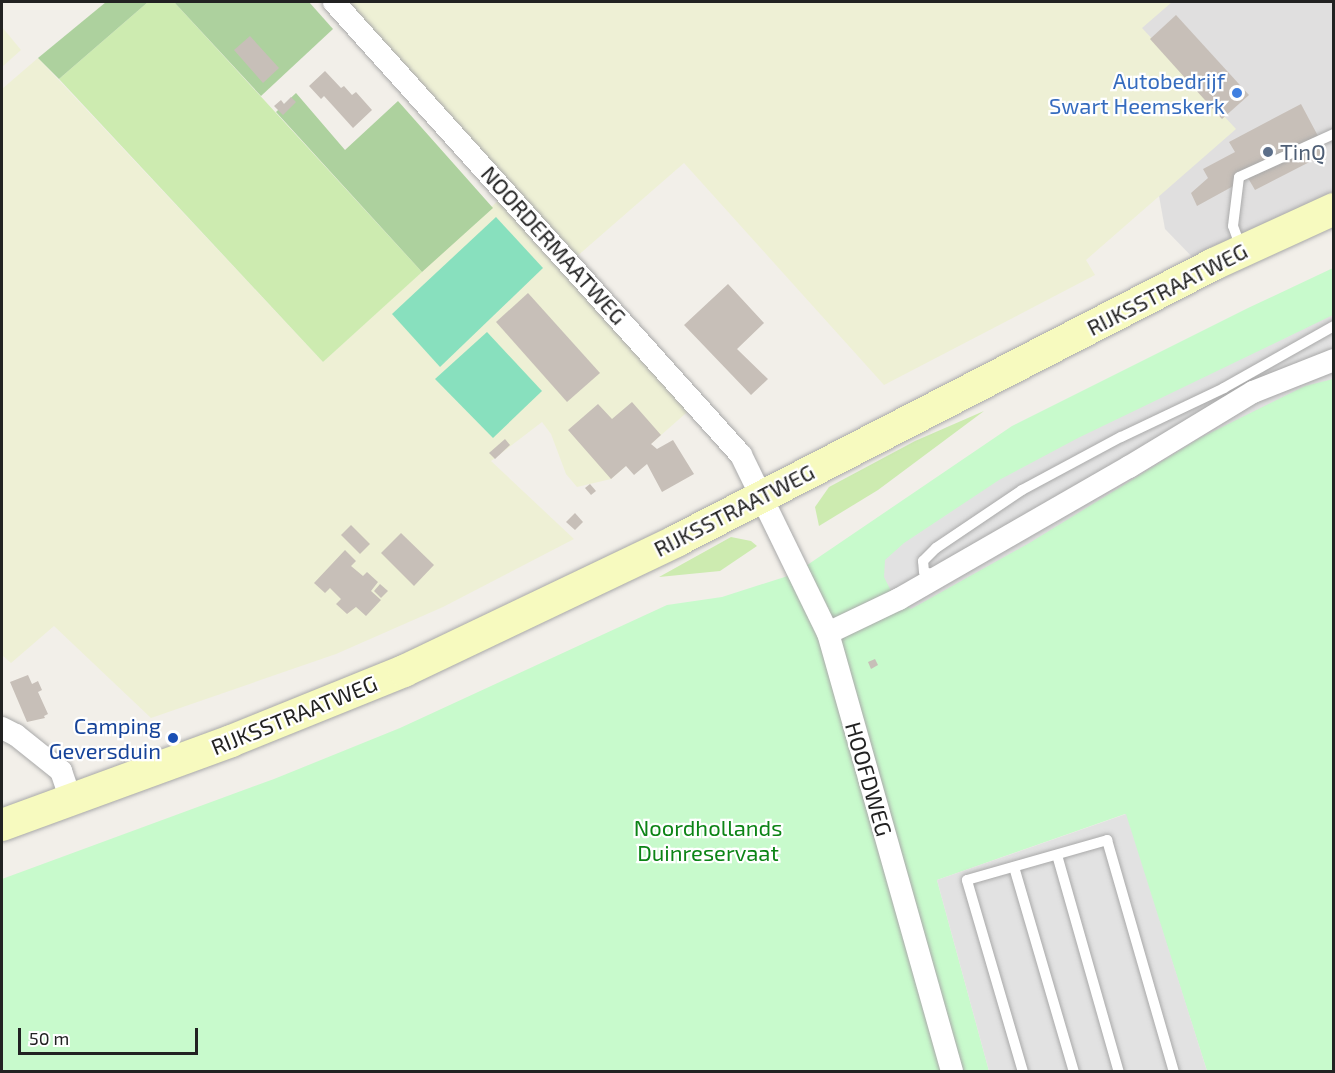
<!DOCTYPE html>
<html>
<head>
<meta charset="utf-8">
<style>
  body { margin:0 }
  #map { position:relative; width:1335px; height:1073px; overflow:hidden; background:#f2efe9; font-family:"Exo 2",sans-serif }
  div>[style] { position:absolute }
  .residential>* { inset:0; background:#e0dfdf }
  .farmland>* { inset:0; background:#eef0d5 }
  .grass>* { inset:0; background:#cdebb0 }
  .forest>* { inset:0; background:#add19e }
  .park>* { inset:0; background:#c8facc }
  .pitch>* { inset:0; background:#88e0be }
  .parking>* { inset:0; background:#e2e2e2 }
  .building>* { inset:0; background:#c7bfb8 }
  .roads { filter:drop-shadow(0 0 2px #a9a9a9) drop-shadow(0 0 2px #a9a9a9) }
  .lane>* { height:10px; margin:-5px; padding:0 5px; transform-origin:5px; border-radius:5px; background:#fff }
  .street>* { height:22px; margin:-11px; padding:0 11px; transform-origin:11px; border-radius:11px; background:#fff }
  .secondary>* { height:32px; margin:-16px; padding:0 16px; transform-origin:16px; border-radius:16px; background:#f7fabf }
  .dots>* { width:16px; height:16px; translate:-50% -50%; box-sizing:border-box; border:3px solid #fff; border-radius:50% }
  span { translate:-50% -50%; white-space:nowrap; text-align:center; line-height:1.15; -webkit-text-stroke:4.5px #fff; paint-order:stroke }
  .shop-label { font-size:22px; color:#366cbe }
  .right { translate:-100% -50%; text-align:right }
  .service-label { font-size:22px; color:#4e5e75 }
  .left { translate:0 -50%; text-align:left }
  .street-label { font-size:22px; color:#222 }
  .transit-label { font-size:22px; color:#164399 }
  .park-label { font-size:22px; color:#0c8416 }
  .frame { position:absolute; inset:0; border:3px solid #222; pointer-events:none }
  .scale { position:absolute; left:18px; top:1028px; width:180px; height:27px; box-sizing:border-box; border:3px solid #222; border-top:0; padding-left:8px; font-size:18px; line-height:21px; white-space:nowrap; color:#222; -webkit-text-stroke:4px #fff; paint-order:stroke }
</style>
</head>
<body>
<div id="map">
  <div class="residential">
    <i style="clip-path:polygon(1124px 2px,1333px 2px,1333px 201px,1199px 264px,1165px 229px)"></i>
  </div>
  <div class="farmland">
    <i style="clip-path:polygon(348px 2px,1172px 2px,1142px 28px,1236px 129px,1086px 260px,1095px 275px,884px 385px,684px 163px,575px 258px)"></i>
    <i style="clip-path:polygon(2px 27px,21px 50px,2px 67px)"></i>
    <i style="clip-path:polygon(38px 58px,323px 362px,501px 198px,693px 407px,611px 479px,577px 487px,566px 474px,551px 434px,542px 422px,491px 461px,574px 539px,443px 607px,336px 654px,151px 718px,54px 626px,11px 663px,2px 655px,2px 89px)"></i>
  </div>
  <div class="grass">
    <i style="clip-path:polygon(148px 2px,174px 2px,422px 272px,323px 362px,59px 79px)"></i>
    <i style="clip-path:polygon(984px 411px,878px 490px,819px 526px,815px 507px,829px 487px,915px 441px)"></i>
    <i style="clip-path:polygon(731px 537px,751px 541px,757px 546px,720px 571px,659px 577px)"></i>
  </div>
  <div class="forest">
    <i style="clip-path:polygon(106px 2px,148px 2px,59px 79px,38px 58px)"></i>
    <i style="clip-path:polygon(174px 2px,309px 2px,333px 29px,261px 96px)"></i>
    <i style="clip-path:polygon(296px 93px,345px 150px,398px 101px,493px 208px,422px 272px,276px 112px)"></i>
  </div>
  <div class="park">
    <i style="clip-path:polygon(1333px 268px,1333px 1071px,1207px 1071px,1125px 814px,937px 880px,989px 1071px,2px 1072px,2px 879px,274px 779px,400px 728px,667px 605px,722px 597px,794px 574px,1012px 426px,1248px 308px)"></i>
  </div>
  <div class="pitch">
    <i style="clip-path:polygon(496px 217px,543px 268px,440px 367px,392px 314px)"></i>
    <i style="clip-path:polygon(487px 332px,542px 391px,493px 438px,435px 379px)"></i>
  </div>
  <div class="parking">
    <i style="clip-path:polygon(1333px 315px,1333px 379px,1305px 386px,1200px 438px,1031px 542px,911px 609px,891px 591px,884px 577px,885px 560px,904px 543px,999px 480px,1078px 438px)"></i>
    <i style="clip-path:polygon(1126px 814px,1207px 1071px,989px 1071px,937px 880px)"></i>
  </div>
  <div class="building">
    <i style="clip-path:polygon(1176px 15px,1249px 95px,1222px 119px,1150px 39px)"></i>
    <i style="clip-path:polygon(250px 36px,279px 68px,263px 83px,234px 50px)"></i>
    <i style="clip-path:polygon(325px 71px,341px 88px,344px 86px,352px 95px,356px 92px,372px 110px,353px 128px,324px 96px,321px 99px,309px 86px)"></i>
    <i style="clip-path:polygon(291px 97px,296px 102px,283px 115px,274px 106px,281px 100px,284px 104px)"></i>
    <i style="clip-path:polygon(1301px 104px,1327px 153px,1255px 190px,1248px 178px,1197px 206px,1191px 193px,1208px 178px,1203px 169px,1235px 152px,1229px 142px)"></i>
    <i style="clip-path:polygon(728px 284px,764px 323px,737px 349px,768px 379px,751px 395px,684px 325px)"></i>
    <i style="clip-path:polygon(528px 293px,600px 373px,567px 402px,496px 322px)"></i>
    <i style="clip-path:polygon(632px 402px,661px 435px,651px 444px,657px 449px,673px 440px,694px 474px,662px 492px,647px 464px,634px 475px,626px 466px,611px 479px,568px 430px,598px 404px,612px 419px)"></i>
    <i style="clip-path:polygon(505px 439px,510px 445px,495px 459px,489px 453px)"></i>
    <i style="clip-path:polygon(590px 484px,596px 491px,591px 495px,585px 488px)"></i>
    <i style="clip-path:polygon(575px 513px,583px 522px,575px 530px,566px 522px)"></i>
    <i style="clip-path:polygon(351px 525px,370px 544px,360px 554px,341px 535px)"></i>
    <i style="clip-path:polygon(401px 533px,434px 565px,414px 586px,381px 553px)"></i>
    <i style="clip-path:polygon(345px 550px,356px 561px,351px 566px,363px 576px,367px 572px,378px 582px,371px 591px,381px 600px,366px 616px,356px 607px,347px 614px,336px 604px,341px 599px,330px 588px,325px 593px,314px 583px)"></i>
    <i style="clip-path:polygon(380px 584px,388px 591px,381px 598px,374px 591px)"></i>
    <i style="clip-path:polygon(875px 659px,878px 665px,871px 669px,868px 662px)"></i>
    <i style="clip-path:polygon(28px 675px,32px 684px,38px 681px,42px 690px,38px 692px,48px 714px,44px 716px,45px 718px,27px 722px,10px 682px)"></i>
  </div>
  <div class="roads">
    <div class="lane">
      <i style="left:1241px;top:248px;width:23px;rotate:-110deg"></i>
      <i style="left:1233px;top:226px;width:49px;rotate:-83deg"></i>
      <i style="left:1239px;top:177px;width:104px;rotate:-24.4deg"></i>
      <i style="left:936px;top:575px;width:12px;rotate:-166deg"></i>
      <i style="left:924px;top:572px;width:11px;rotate:-95deg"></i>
      <i style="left:923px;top:561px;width:18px;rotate:-45deg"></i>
      <i style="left:936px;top:548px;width:104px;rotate:-34deg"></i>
      <i style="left:1022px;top:490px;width:112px;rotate:-28.2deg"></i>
      <i style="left:1121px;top:437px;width:114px;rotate:-25.4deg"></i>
      <i style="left:1224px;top:388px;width:126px;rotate:-29.4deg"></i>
      <i style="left:1057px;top:855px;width:226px;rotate:74.1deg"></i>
      <i style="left:1014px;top:867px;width:214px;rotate:73.7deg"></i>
      <i style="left:1023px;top:1072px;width:200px;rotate:-106.3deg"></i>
      <i style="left:967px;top:880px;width:146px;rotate:-15.9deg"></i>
      <i style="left:1107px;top:840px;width:241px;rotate:73.9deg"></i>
    </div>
    <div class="street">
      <i style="left:334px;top:2px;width:609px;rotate:48.06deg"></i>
      <i style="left:741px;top:455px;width:198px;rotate:64deg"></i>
      <i style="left:828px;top:633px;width:456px;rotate:74.2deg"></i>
      <i style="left:828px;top:633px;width:79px;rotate:-25.6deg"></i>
      <i style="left:899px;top:599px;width:265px;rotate:-29.9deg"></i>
      <i style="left:1129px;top:467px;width:145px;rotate:-31.2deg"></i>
      <i style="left:1253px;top:392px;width:87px;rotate:-21.6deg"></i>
      <i style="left:2px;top:728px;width:16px;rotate:27deg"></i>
      <i style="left:16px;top:735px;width:58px;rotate:38.7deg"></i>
      <i style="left:61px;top:771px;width:31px;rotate:71deg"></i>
    </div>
    <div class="secondary">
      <i style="left:2px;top:825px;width:244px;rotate:-20.1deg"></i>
      <i style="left:231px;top:741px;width:187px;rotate:-22deg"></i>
      <i style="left:404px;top:671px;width:301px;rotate:-25.5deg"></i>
      <i style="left:676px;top:541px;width:605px;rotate:-27.24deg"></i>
      <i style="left:1214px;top:264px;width:132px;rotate:-24.6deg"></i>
    </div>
  </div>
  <div class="dots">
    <i style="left:1237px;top:93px;background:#3f7fe0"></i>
    <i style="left:1268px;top:152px;background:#5c6f8a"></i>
    <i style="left:173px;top:738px;background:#1a4fb4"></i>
  </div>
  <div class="shop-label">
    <span class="right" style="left:1225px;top:93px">Autobedrijf<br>Swart Heemskerk</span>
  </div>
  <div class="service-label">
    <span class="left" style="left:1280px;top:152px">TinQ</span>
  </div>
  <div class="street-label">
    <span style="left:554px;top:245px;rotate:48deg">NOORDERMAATWEG</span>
    <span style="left:1167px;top:289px;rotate:-27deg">RIJKSSTRAATWEG</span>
    <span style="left:734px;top:510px;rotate:-27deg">RIJKSSTRAATWEG</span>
    <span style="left:294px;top:715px;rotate:-22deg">RIJKSSTRAATWEG</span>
    <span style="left:869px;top:779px;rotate:74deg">HOOFDWEG</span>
  </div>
  <div class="transit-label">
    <span class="right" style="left:161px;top:738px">Camping<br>Geversduin</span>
  </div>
  <div class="park-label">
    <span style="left:708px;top:840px">Noordhollands<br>Duinreservaat</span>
  </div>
  <div class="frame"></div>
  <div class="scale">50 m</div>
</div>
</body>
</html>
